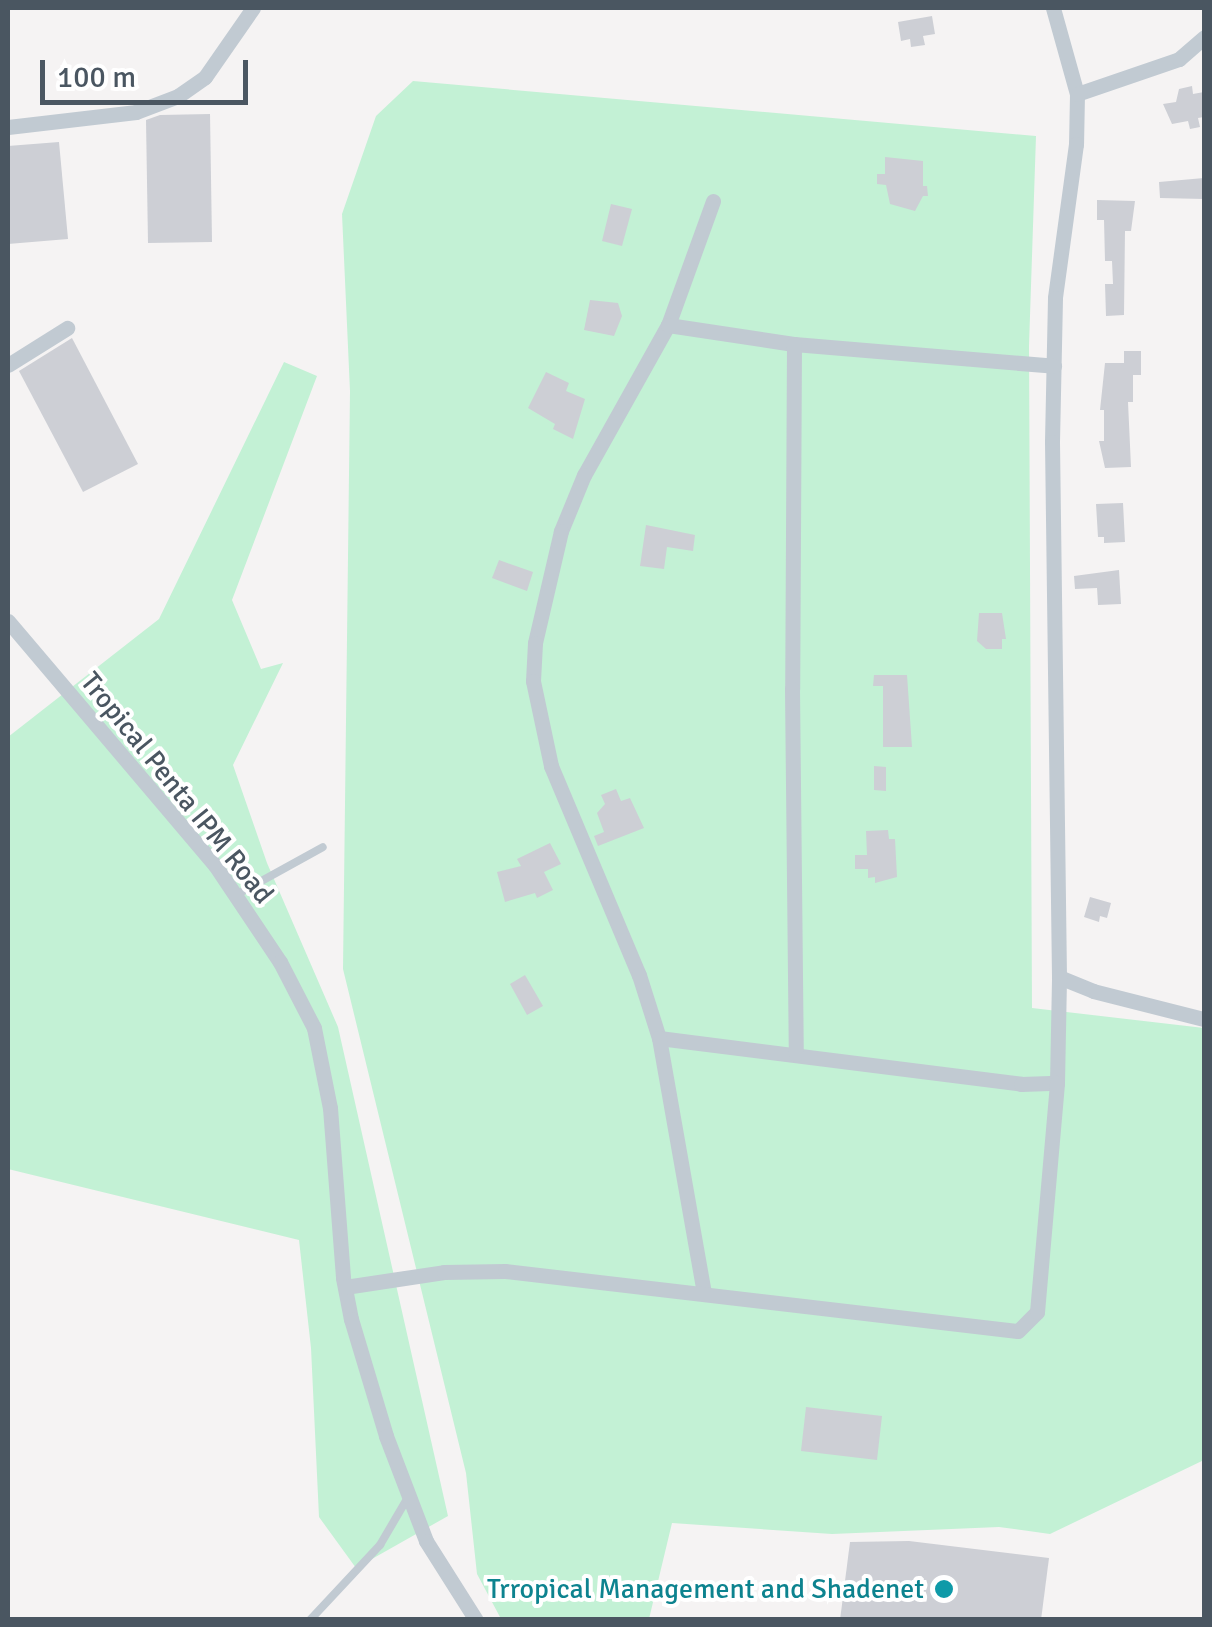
<!DOCTYPE html>
<html>
<head>
<meta charset="utf-8">
<style>
  body { margin:0 }
  #map { position:relative; width:1212px; height:1627px; overflow:hidden; background:#f5f3f3; font-family:Signika,sans-serif }
  div>[style] { position:absolute }
  .green>* { inset:0; background:#c3f1d5 }
  .building>* { inset:0; background:#cdcfd5 }
  .service>* { height:8px; margin:-4px; padding:0 4px; transform-origin:4px; border-radius:4px; background:#c1cad2 }
  .minor>* { height:15px; margin:-7.5px; padding:0 7.5px; transform-origin:7.5px; border-radius:7.5px; background:#c1cad2 }
  .dots>* { width:28px; height:28px; translate:-50% -50%; box-sizing:border-box; border:5px solid #fff; border-radius:50% }
  span { translate:-50% -50%; white-space:nowrap; text-align:center; line-height:1.15; -webkit-text-stroke:8px #fff; paint-order:stroke }
  .street-label { font-size:28px; color:#4a5661 }
  .culture-label { font-size:28px; color:#0d838f }
  .right { translate:-100% -50%; text-align:right }
  .frame { position:absolute; inset:0; border:10px solid #4a5661; pointer-events:none }
  .scale { position:absolute; left:40px; top:60px; width:208px; height:45px; box-sizing:border-box; border:5px solid #4a5661; border-top:0; padding-left:12px; font-size:30px; line-height:35px; white-space:nowrap; color:#4a5661; -webkit-text-stroke:8px #fff; paint-order:stroke }
</style>
</head>
<body>
<div id="map">
  <div class="green">
    <i style="clip-path:polygon(413px 81px,1036px 136px,1029px 346px,1032px 1008px,1204px 1028px,1204px 1460px,1050px 1534px,999px 1527px,832px 1534px,672px 1523px,649px 1619px,500px 1617px,477px 1574px,466px 1473px,343px 969px,350px 391px,342px 214px,376px 116px)"></i>
    <i style="clip-path:polygon(284px 362px,317px 376px,232px 600px,261px 669px,283px 663px,233px 765px,267px 863px,338px 1027px,448px 1516px,356px 1568px,319px 1517px,311px 1348px,299px 1240px,8px 1169px,8px 737px,159px 619px)"></i>
  </div>
  <div class="building">
    <i style="clip-path:polygon(932px 16px,935px 34px,923px 36px,925px 45px,911px 47px,910px 39px,901px 41px,898px 22px)"></i>
    <i style="clip-path:polygon(1192px 86px,1193px 94px,1204px 92px,1204px 117px,1198px 118px,1200px 127px,1190px 129px,1188px 121px,1172px 124px,1163px 104px,1176px 102px,1179px 89px)"></i>
    <i style="clip-path:polygon(210px 114px,212px 242px,148px 243px,146px 120px,160px 115px)"></i>
    <i style="clip-path:polygon(59px 142px,68px 239px,8px 244px,8px 146px)"></i>
    <i style="clip-path:polygon(885px 157px,923px 161px,923px 186px,927px 186px,928px 196px,923px 196px,915px 211px,890px 204px,886px 185px,877px 184px,877px 174px,885px 174px)"></i>
    <i style="clip-path:polygon(1204px 178px,1204px 199px,1160px 198px,1159px 182px)"></i>
    <i style="clip-path:polygon(1097px 200px,1135px 201px,1131px 231px,1125px 231px,1124px 315px,1106px 316px,1105px 284px,1113px 284px,1112px 261px,1105px 261px,1104px 220px,1097px 220px)"></i>
    <i style="clip-path:polygon(611px 204px,632px 209px,622px 246px,602px 241px)"></i>
    <i style="clip-path:polygon(590px 300px,618px 303px,622px 316px,614px 336px,584px 330px)"></i>
    <i style="clip-path:polygon(72px 338px,138px 464px,83px 492px,19px 371px)"></i>
    <i style="clip-path:polygon(1124px 351px,1141px 351px,1141px 375px,1133px 375px,1133px 402px,1128px 402px,1131px 467px,1105px 468px,1099px 441px,1104px 441px,1104px 410px,1100px 410px,1105px 363px,1124px 363px)"></i>
    <i style="clip-path:polygon(546px 372px,569px 383px,566px 391px,585px 399px,573px 439px,553px 429px,555px 424px,528px 408px)"></i>
    <i style="clip-path:polygon(1123px 503px,1125px 542px,1104px 543px,1104px 537px,1098px 537px,1096px 504px)"></i>
    <i style="clip-path:polygon(646px 525px,695px 535px,693px 551px,667px 547px,664px 569px,640px 566px)"></i>
    <i style="clip-path:polygon(499px 560px,533px 572px,527px 591px,492px 578px)"></i>
    <i style="clip-path:polygon(1119px 570px,1121px 604px,1098px 605px,1097px 588px,1075px 589px,1074px 576px)"></i>
    <i style="clip-path:polygon(979px 613px,1002px 613px,1006px 639px,1002px 639px,1002px 649px,986px 649px,977px 641px)"></i>
    <i style="clip-path:polygon(874px 675px,907px 675px,912px 747px,883px 747px,883px 686px,873px 686px)"></i>
    <i style="clip-path:polygon(874px 766px,886px 767px,886px 791px,874px 790px)"></i>
    <i style="clip-path:polygon(616px 789px,621px 801px,630px 798px,644px 828px,598px 846px,594px 836px,604px 832px,597px 813px,605px 804px,601px 795px)"></i>
    <i style="clip-path:polygon(888px 830px,889px 839px,895px 839px,897px 877px,875px 883px,875px 877px,868px 878px,868px 869px,855px 869px,855px 855px,867px 855px,866px 831px)"></i>
    <i style="clip-path:polygon(550px 843px,561px 864px,544px 872px,553px 890px,537px 898px,535px 893px,505px 902px,497px 872px,521px 866px,517px 859px)"></i>
    <i style="clip-path:polygon(1090px 897px,1111px 903px,1107px 918px,1100px 916px,1099px 922px,1084px 917px)"></i>
    <i style="clip-path:polygon(525px 975px,543px 1006px,527px 1015px,510px 984px)"></i>
    <i style="clip-path:polygon(806px 1407px,882px 1416px,877px 1460px,801px 1451px)"></i>
    <i style="clip-path:polygon(909px 1541px,1049px 1558px,1041px 1620px,840px 1620px,850px 1542px)"></i>
  </div>
  <div class="service">
    <i style="left:236px;top:895px;width:99px;rotate:-28.9deg"></i>
    <i style="left:310px;top:1620px;width:103px;rotate:-47deg"></i>
    <i style="left:380px;top:1545px;width:53px;rotate:-59.6deg"></i>
  </div>
  <div class="minor">
    <i style="left:1053px;top:8px;width:89px;rotate:74.4deg"></i>
    <i style="left:1077px;top:94px;width:50px;rotate:91.1deg"></i>
    <i style="left:1076px;top:144px;width:155px;rotate:97.8deg"></i>
    <i style="left:1055px;top:298px;width:144px;rotate:91.2deg"></i>
    <i style="left:1052px;top:442px;width:535px;rotate:89.25deg"></i>
    <i style="left:1059px;top:977px;width:37px;rotate:22deg"></i>
    <i style="left:1093px;top:991px;width:114px;rotate:14.2deg"></i>
    <i style="left:1077px;top:94px;width:108px;rotate:-18.9deg"></i>
    <i style="left:1179px;top:59px;width:33px;rotate:-41deg"></i>
    <i style="left:8px;top:127px;width:129px;rotate:-6.7deg"></i>
    <i style="left:136px;top:112px;width:45px;rotate:-20.9deg"></i>
    <i style="left:178px;top:96px;width:33px;rotate:-35deg"></i>
    <i style="left:205px;top:77px;width:84px;rotate:-55.2deg"></i>
    <i style="left:713px;top:201px;width:132px;rotate:109.9deg"></i>
    <i style="left:668px;top:325px;width:172px;rotate:119.2deg"></i>
    <i style="left:584px;top:475px;width:61px;rotate:112.3deg"></i>
    <i style="left:561px;top:531px;width:115px;rotate:103.1deg"></i>
    <i style="left:535px;top:643px;width:38px;rotate:93deg"></i>
    <i style="left:533px;top:681px;width:87px;rotate:78deg"></i>
    <i style="left:551px;top:766px;width:227px;rotate:67.2deg"></i>
    <i style="left:639px;top:975px;width:66px;rotate:72.4deg"></i>
    <i style="left:659px;top:1038px;width:365px;rotate:7.2deg"></i>
    <i style="left:1021px;top:1084px;width:36px;rotate:-2deg"></i>
    <i style="left:1057px;top:1083px;width:106px;rotate:-88.9deg"></i>
    <i style="left:668px;top:325px;width:127px;rotate:8.6deg"></i>
    <i style="left:794px;top:344px;width:261px;rotate:4.8deg"></i>
    <i style="left:794px;top:344px;width:345px;rotate:90.3deg"></i>
    <i style="left:792px;top:689px;width:365px;rotate:89.4deg"></i>
    <i style="left:8px;top:365px;width:70px;rotate:-32.1deg"></i>
    <i style="left:8px;top:621px;width:320px;rotate:49.7deg"></i>
    <i style="left:215px;top:865px;width:117px;rotate:56.2deg"></i>
    <i style="left:280px;top:962px;width:74px;rotate:62.7deg"></i>
    <i style="left:314px;top:1028px;width:82px;rotate:78.7deg"></i>
    <i style="left:330px;top:1108px;width:170px;rotate:85.6deg"></i>
    <i style="left:343px;top:1278px;width:42px;rotate:79deg"></i>
    <i style="left:351px;top:1319px;width:122px;rotate:73.3deg"></i>
    <i style="left:386px;top:1436px;width:112px;rotate:69.1deg"></i>
    <i style="left:426px;top:1541px;width:93px;rotate:57.7deg"></i>
    <i style="left:659px;top:1038px;width:259px;rotate:80deg"></i>
    <i style="left:345px;top:1287px;width:100px;rotate:-8.6deg"></i>
    <i style="left:444px;top:1272px;width:61px;rotate:-0.9deg"></i>
    <i style="left:505px;top:1271px;width:516px;rotate:6.67deg"></i>
    <i style="left:1018px;top:1331px;width:27px;rotate:-45deg"></i>
    <i style="left:1037px;top:1312px;width:230px;rotate:-85deg"></i>
  </div>
  <div class="dots">
    <i style="left:944px;top:1589px;background:#0f9aa8"></i>
  </div>
  <div class="street-label">
    <span style="left:177px;top:788px;rotate:51deg">Tropical Penta IPM Road</span>
  </div>
  <div class="culture-label">
    <span class="right" style="left:924px;top:1589px">Trropical Management and Shadenet</span>
  </div>
  <div class="frame"></div>
  <div class="scale">100 m</div>
</div>
</body>
</html>
